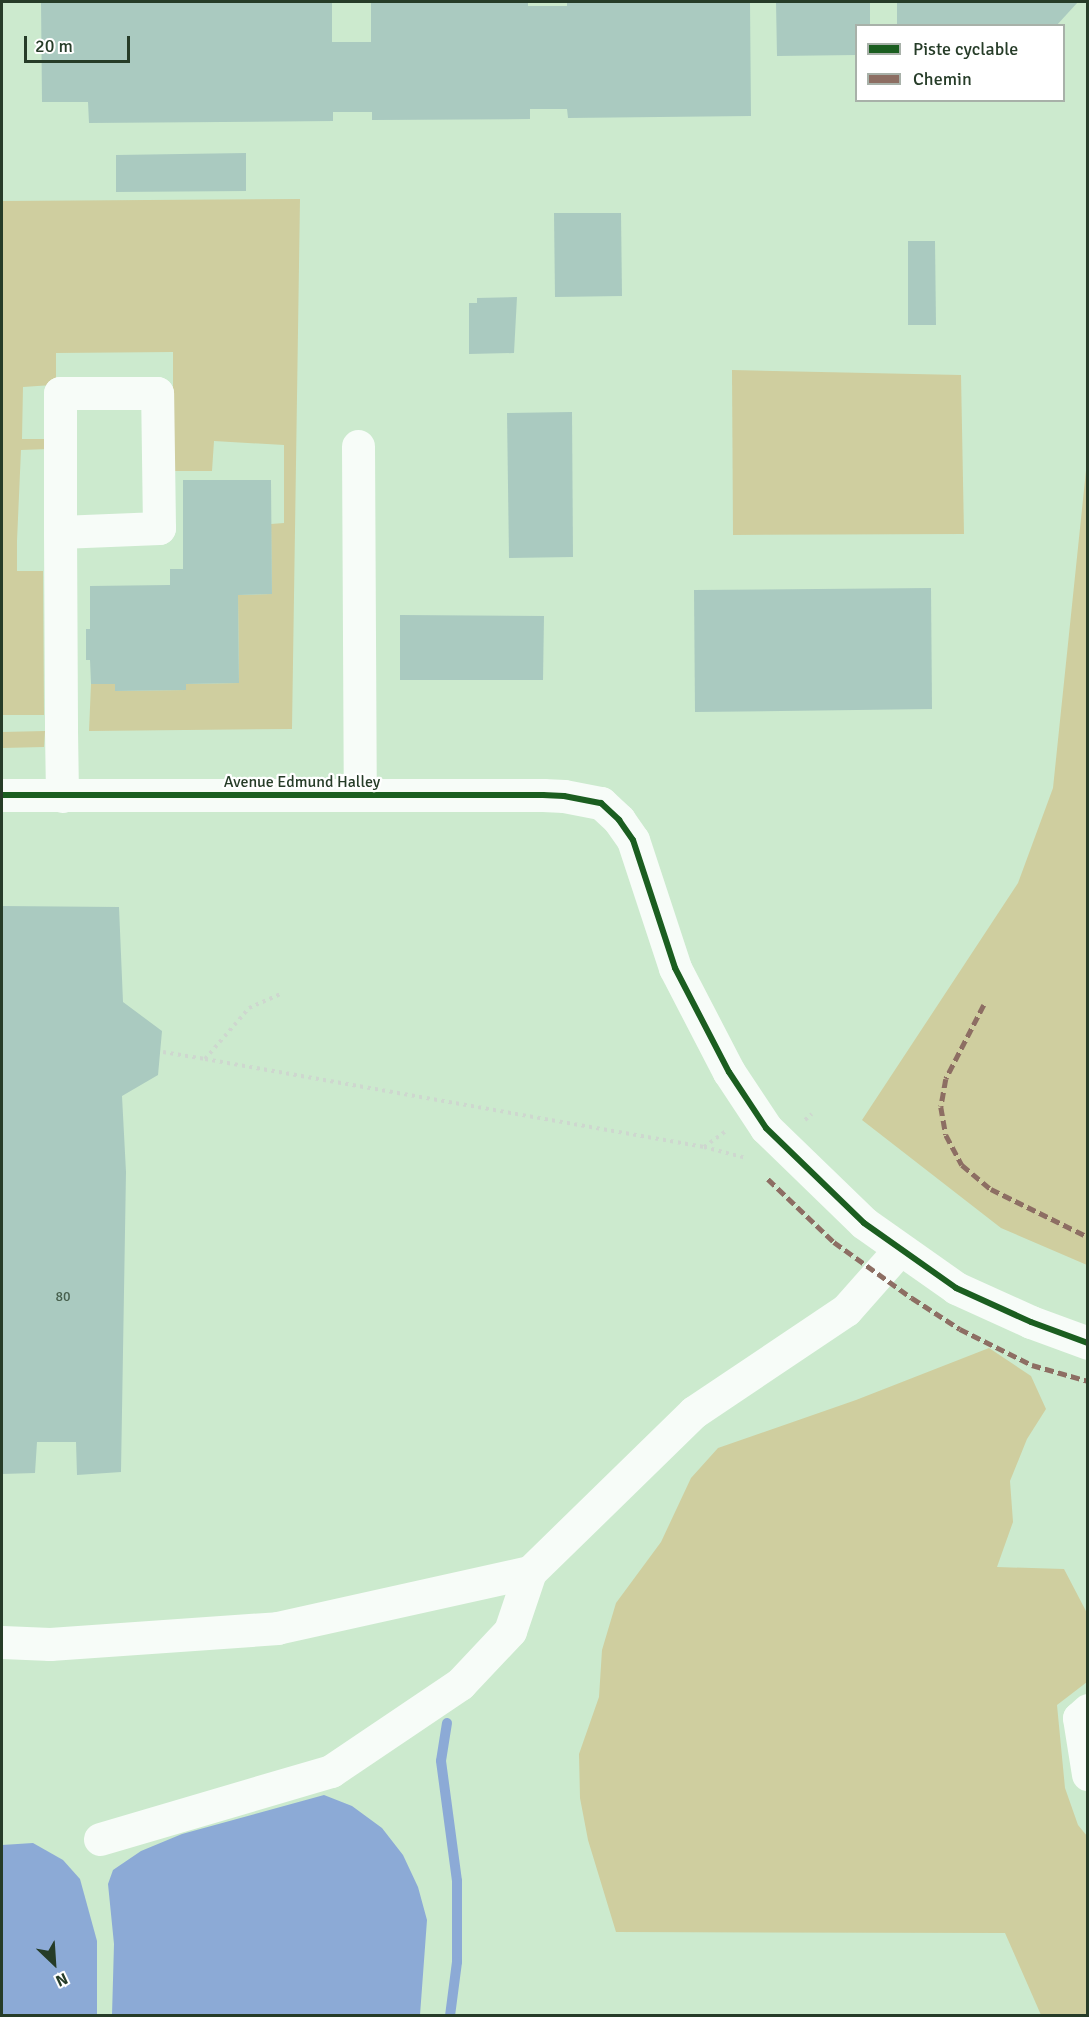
<!DOCTYPE html>
<html>
<head>
<meta charset="utf-8">
<style>
  body { margin:0 }
  #map { position:relative; width:1089px; height:2017px; overflow:hidden; background:#cceace; font-family:Signika,sans-serif }
  div>[style] { position:absolute }
  .green>* { inset:0; background:#cfce9f }
  .water>* { inset:0; background:#8caad6 }
  .stream>* { height:10px; margin:-5px; padding:0 5px; transform-origin:5px; border-radius:5px; background:#8caad6 }
  .building>* { inset:0; background:#aacac0 }
  .path>* { height:4px; margin-top:-2px; transform-origin:0; background:repeating-linear-gradient(90deg,#ced7cf 0 3px,transparent 0 7.5px) }
  .minor>* { height:33px; margin:-16.5px; padding:0 16.5px; transform-origin:16.5px; border-radius:16.5px; background:#f7fcf8 }
  .quiet>* { height:4.5px; margin-top:-2.25px; transform-origin:0; background:repeating-linear-gradient(90deg,#8d6e63 0 9px,transparent 0 13.5px) }
  .cycleway>* { height:6px; margin:-3px; padding:0 3px; transform-origin:3px; border-radius:3px; background:#1b5e20 }
  span { translate:-50% -50%; white-space:nowrap; text-align:center; line-height:1.15; -webkit-text-stroke:4.5px #fff; paint-order:stroke }
  .number-label { font-size:14px; color:#47604e }
  .number-label span { -webkit-text-stroke-width:0 }
  .street-label { font-size:16px; color:#263c28 }
  .frame { position:absolute; inset:0; border:3px solid #263c28; pointer-events:none }
  .legend { position:absolute; left:855px; top:24px; width:210px; height:78px; box-sizing:border-box; background:#fff; border:2px solid #a8b1a9; margin:0; padding:8px 10px; list-style:none; font-size:18px; color:#263c28 }
  .legend li { display:flex; align-items:center; gap:12px; height:30px }
  .legend b { width:30px; border:2px solid #a8b1a9 }
  .north { position:absolute; left:24px; top:1933px; width:60px; height:60px; -webkit-text-stroke:4px #fff; paint-order:stroke; rotate:155deg; font-size:16px; font-weight:700; line-height:24px; text-align:center; color:#263c28 }
  .north::after { content:''; display:block; margin:auto; width:21px; height:27px; background:#263c28; clip-path:polygon(50% 0,100% 100%,50% 72%,0 100%) }
  .scale { position:absolute; left:24px; top:36px; width:106px; height:27px; box-sizing:border-box; border:3px solid #263c28; border-top:0; padding-left:8px; font-size:18px; line-height:21px; white-space:nowrap; color:#263c28; -webkit-text-stroke:4px #fff; paint-order:stroke }
</style>
</head>
<body>
<div id="map">
  <div class="green">
    <i style="clip-path:polygon(300px 199px,292px 729px,89px 731px,91px 684px,115px 684px,115px 691px,185px 690px,186px 684px,239px 683px,238px 595px,272px 594px,271px 524px,284px 523px,284px 445px,214px 441px,212px 471px,173px 471px,173px 352px,56px 353px,56px 379px,52px 385px,23px 387px,22px 439px,49px 439px,49px 449px,21px 450px,17px 541px,17px 571px,43px 571px,44px 715px,2px 715px,2px 201px)"></i>
    <i style="clip-path:polygon(732px 370px,961px 375px,964px 534px,733px 535px)"></i>
    <i style="clip-path:polygon(1087px 461px,1087px 1265px,1001px 1228px,862px 1120px,1018px 883px,1053px 788px)"></i>
    <i style="clip-path:polygon(45px 731px,44px 747px,2px 748px,2px 732px)"></i>
    <i style="clip-path:polygon(989px 1348px,1031px 1376px,1046px 1409px,1027px 1439px,1010px 1481px,1013px 1522px,997px 1567px,1064px 1569px,1087px 1613px,1087px 1682px,1057px 1705px,1065px 1788px,1078px 1825px,1087px 1836px,1087px 2015px,1041px 2015px,1005px 1933px,616px 1932px,588px 1840px,580px 1798px,579px 1754px,599px 1697px,602px 1650px,616px 1603px,661px 1542px,691px 1478px,718px 1448px,856px 1400px)"></i>
  </div>
  <div class="water">
    <i style="clip-path:polygon(324px 1795px,352px 1806px,382px 1828px,403px 1855px,418px 1887px,427px 1920px,420px 2015px,112px 2015px,114px 1944px,108px 1884px,113px 1870px,141px 1851px,182px 1834px)"></i>
    <i style="clip-path:polygon(33px 1843px,63px 1860px,80px 1879px,97px 1941px,97px 2015px,2px 2015px,2px 1845px)"></i>
  </div>
  <div class="stream">
    <i style="left:447px;top:1723px;width:38px;rotate:99deg"></i>
    <i style="left:441px;top:1761px;width:121px;rotate:82.4deg"></i>
    <i style="left:457px;top:1881px;width:81px;rotate:90deg"></i>
    <i style="left:457px;top:1962px;width:54px;rotate:97.4deg"></i>
  </div>
  <div class="building">
    <i style="clip-path:polygon(41px 2px,332px 2px,332px 42px,371px 42px,371px 2px,528px 2px,528px 6px,567px 6px,567px 2px,750px 2px,751px 116px,568px 118px,567px 109px,530px 109px,530px 119px,372px 120px,372px 112px,333px 112px,333px 121px,89px 123px,88px 102px,42px 102px)"></i>
    <i style="clip-path:polygon(776px 2px,870px 2px,870px 26px,856px 26px,856px 55px,777px 56px)"></i>
    <i style="clip-path:polygon(897px 2px,1078px 2px,1056px 26px,897px 26px)"></i>
    <i style="clip-path:polygon(246px 153px,246px 191px,116px 192px,116px 155px)"></i>
    <i style="clip-path:polygon(554px 213px,621px 213px,622px 296px,555px 297px)"></i>
    <i style="clip-path:polygon(908px 241px,935px 241px,936px 325px,908px 325px)"></i>
    <i style="clip-path:polygon(517px 297px,514px 353px,469px 354px,469px 303px,477px 303px,477px 298px)"></i>
    <i style="clip-path:polygon(572px 412px,573px 557px,509px 558px,507px 413px)"></i>
    <i style="clip-path:polygon(183px 480px,271px 480px,272px 594px,238px 595px,239px 683px,186px 684px,186px 690px,115px 691px,115px 684px,91px 684px,90px 660px,86px 660px,86px 629px,90px 629px,90px 586px,170px 585px,170px 569px,183px 569px)"></i>
    <i style="clip-path:polygon(931px 588px,932px 709px,695px 712px,694px 590px)"></i>
    <i style="clip-path:polygon(400px 615px,544px 616px,543px 680px,400px 680px)"></i>
    <i style="clip-path:polygon(2px 906px,119px 907px,123px 1002px,162px 1031px,158px 1075px,122px 1096px,126px 1172px,121px 1472px,77px 1475px,76px 1442px,37px 1442px,35px 1473px,2px 1474px)"></i>
  </div>
  <div class="path">
    <i style="left:163px;top:1052px;width:43px;rotate:9.5deg"></i>
    <i style="left:205px;top:1059px;width:67px;rotate:-49.2deg"></i>
    <i style="left:249px;top:1008px;width:36px;rotate:-24deg"></i>
    <i style="left:205px;top:1059px;width:507px;rotate:10deg"></i>
    <i style="left:704px;top:1147px;width:29px;rotate:-36deg"></i>
    <i style="left:805px;top:1120px;width:9px;rotate:-41deg"></i>
    <i style="left:704px;top:1147px;width:43px;rotate:14.7deg"></i>
  </div>
  <div class="minor">
    <i style="left:358px;top:446px;width:349px;rotate:89.7deg"></i>
    <i style="left:60px;top:532px;width:99px;rotate:-2.3deg"></i>
    <i style="left:159px;top:528px;width:135px;rotate:-90.8deg"></i>
    <i style="left:157px;top:393px;width:97px;rotate:180deg"></i>
    <i style="left:60px;top:393px;width:139px;rotate:90deg"></i>
    <i style="left:60px;top:532px;width:199px;rotate:89.7deg"></i>
    <i style="left:61px;top:731px;width:65px;rotate:89.1deg"></i>
    <i style="left:2px;top:795px;width:541px"></i>
    <i style="left:543px;top:795px;width:21px;rotate:3deg"></i>
    <i style="left:564px;top:796px;width:38px;rotate:11deg"></i>
    <i style="left:601px;top:803px;width:25px;rotate:43deg"></i>
    <i style="left:619px;top:820px;width:24px;rotate:55deg"></i>
    <i style="left:633px;top:840px;width:135px;rotate:71.8deg"></i>
    <i style="left:675px;top:968px;width:117px;rotate:62.6deg"></i>
    <i style="left:729px;top:1072px;width:67px;rotate:56.5deg"></i>
    <i style="left:766px;top:1128px;width:136px;rotate:44.1deg"></i>
    <i style="left:864px;top:1223px;width:113px;rotate:35.2deg"></i>
    <i style="left:956px;top:1288px;width:82px;rotate:24.4deg"></i>
    <i style="left:1031px;top:1322px;width:61px;rotate:20.2deg"></i>
    <i style="left:2px;top:1642px;width:48px;rotate:2.4deg"></i>
    <i style="left:50px;top:1644px;width:228px;rotate:-4deg"></i>
    <i style="left:277px;top:1628px;width:259px;rotate:-12.5deg"></i>
    <i style="left:1088px;top:1710px;width:12px;rotate:138deg"></i>
    <i style="left:1079px;top:1718px;width:57px;rotate:80.9deg"></i>
    <i style="left:100px;top:1839px;width:241px;rotate:-16.4deg"></i>
    <i style="left:331px;top:1771px;width:156px;rotate:-34deg"></i>
    <i style="left:460px;top:1684px;width:73px;rotate:-46.7deg"></i>
    <i style="left:510px;top:1631px;width:62px;rotate:-71.3deg"></i>
    <i style="left:530px;top:1572px;width:229px;rotate:-44.3deg"></i>
    <i style="left:694px;top:1412px;width:183px;rotate:-33.9deg"></i>
    <i style="left:846px;top:1310px;width:81px;rotate:-48.5deg"></i>
  </div>
  <div class="quiet">
    <i style="left:984px;top:1005px;width:83px;rotate:117.2deg"></i>
    <i style="left:946px;top:1079px;width:28px;rotate:100deg"></i>
    <i style="left:941px;top:1107px;width:28px;rotate:80deg"></i>
    <i style="left:946px;top:1135px;width:34px;rotate:62deg"></i>
    <i style="left:962px;top:1165px;width:38px;rotate:40deg"></i>
    <i style="left:991px;top:1189px;width:108px;rotate:26.3deg"></i>
    <i style="left:768px;top:1179px;width:91px;rotate:43.7deg"></i>
    <i style="left:834px;top:1242px;width:96px;rotate:35.7deg"></i>
    <i style="left:912px;top:1298px;width:57px;rotate:32.9deg"></i>
    <i style="left:960px;top:1329px;width:80px;rotate:26.6deg"></i>
    <i style="left:1032px;top:1365px;width:58px;rotate:15.9deg"></i>
  </div>
  <div class="cycleway">
    <i style="left:2px;top:795px;width:541px"></i>
    <i style="left:543px;top:795px;width:21px;rotate:3deg"></i>
    <i style="left:564px;top:796px;width:38px;rotate:11deg"></i>
    <i style="left:601px;top:803px;width:25px;rotate:43deg"></i>
    <i style="left:619px;top:820px;width:24px;rotate:55deg"></i>
    <i style="left:633px;top:840px;width:135px;rotate:71.8deg"></i>
    <i style="left:675px;top:968px;width:117px;rotate:62.6deg"></i>
    <i style="left:729px;top:1072px;width:67px;rotate:56.5deg"></i>
    <i style="left:766px;top:1128px;width:136px;rotate:44.1deg"></i>
    <i style="left:864px;top:1223px;width:113px;rotate:35.2deg"></i>
    <i style="left:956px;top:1288px;width:82px;rotate:24.4deg"></i>
    <i style="left:1031px;top:1322px;width:61px;rotate:20.2deg"></i>
  </div>
  <div class="number-label">
    <span style="left:63px;top:1297px">80</span>
  </div>
  <div class="street-label">
    <span style="left:302px;top:782px">Avenue Edmund Halley</span>
  </div>
  <div class="frame"></div>
  <ul class="legend">
  <li><b style="height:8px;background:#1b5e20"></b>Piste cyclable</li>
  <li><b style="height:8px;background:#8d6e63"></b>Chemin</li>
  </ul>
  <div class="north">N</div>
  <div class="scale">20 m</div>
</div>
</body>
</html>
